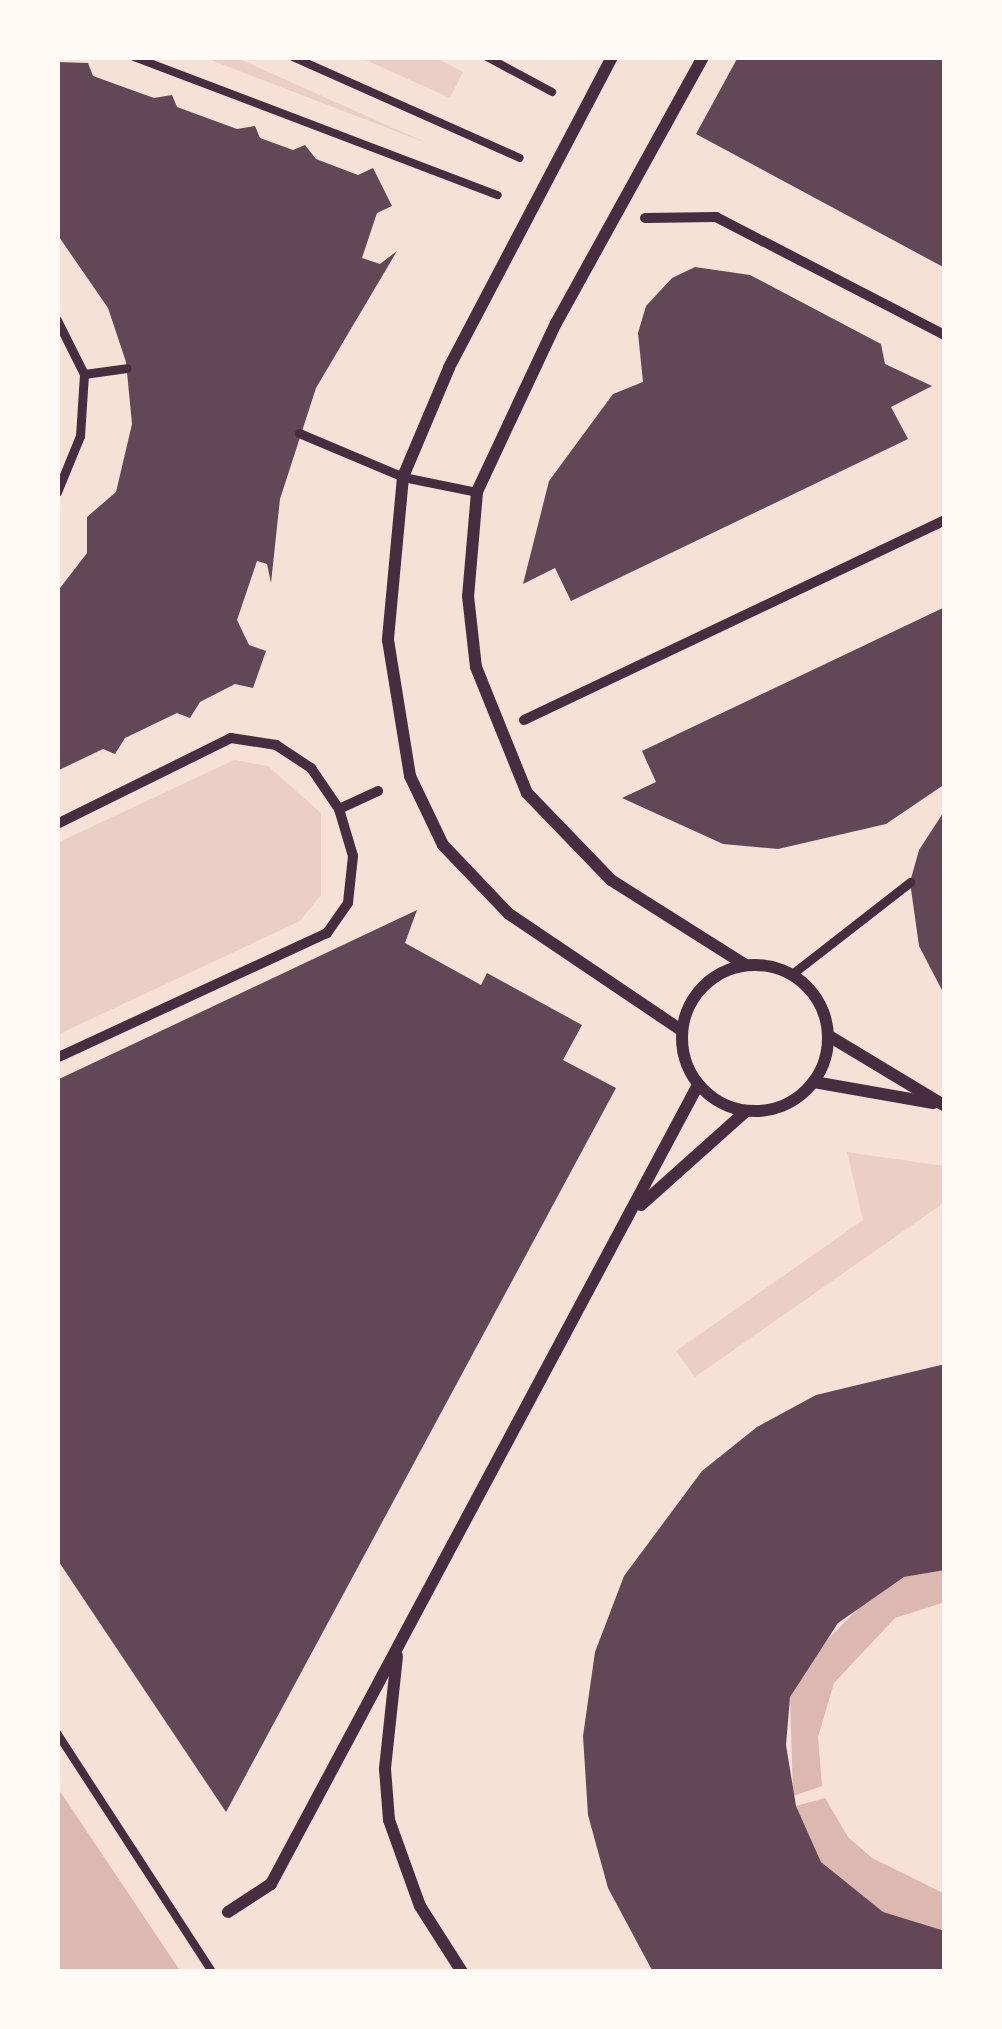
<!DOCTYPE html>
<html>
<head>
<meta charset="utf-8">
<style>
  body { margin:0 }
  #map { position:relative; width:1002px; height:2029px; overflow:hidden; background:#f7e1d7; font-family:Raleway,sans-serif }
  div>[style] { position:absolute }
  .green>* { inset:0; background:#ebcfc5 }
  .water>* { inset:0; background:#dcb8b0 }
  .building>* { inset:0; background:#644757 }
  .path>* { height:8px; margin:-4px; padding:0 4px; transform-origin:4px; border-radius:4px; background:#4a2c40 }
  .service>* { height:9px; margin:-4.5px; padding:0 4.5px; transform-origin:4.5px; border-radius:4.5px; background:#4a2c40 }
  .pedestrian>* { height:10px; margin:-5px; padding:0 5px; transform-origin:5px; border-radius:5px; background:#4a2c40 }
  .minor>* { height:12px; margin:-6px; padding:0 6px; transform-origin:6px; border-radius:6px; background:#4a2c40 }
  .minor>.ring { margin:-6px; padding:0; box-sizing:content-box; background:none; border:12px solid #4a2c40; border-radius:50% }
  span { translate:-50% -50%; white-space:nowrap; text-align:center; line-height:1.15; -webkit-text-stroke:12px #fffaf5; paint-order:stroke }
  .frame { position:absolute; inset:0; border:60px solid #fffaf5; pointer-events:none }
</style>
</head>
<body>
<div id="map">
  <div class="green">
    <i style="clip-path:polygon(203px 57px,235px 57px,429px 144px)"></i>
    <i style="clip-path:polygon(359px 57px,434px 57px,463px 72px,450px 98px)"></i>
    <i style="clip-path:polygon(234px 760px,268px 766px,321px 813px,321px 895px,300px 921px,57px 1035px,57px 843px)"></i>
    <i style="clip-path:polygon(847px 1152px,945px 1166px,945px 1202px,695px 1377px,676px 1351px,863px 1220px)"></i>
  </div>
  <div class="water">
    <i style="clip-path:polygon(945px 1570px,945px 1602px,895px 1618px,834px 1683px,818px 1737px,822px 1786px,793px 1796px,790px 1697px,808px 1659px,871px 1596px,904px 1577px)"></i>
    <i style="clip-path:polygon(57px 1787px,181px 1972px,57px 1972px)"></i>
    <i style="clip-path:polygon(825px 1798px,848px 1837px,872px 1858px,945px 1894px,945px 1931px,882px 1912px,821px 1862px,796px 1806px)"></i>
  </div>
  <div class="building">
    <i style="clip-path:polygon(738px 57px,945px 57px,945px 268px,696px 134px)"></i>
    <i style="clip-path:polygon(57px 62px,88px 63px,93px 76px,154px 98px,172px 95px,177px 107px,237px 129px,255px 126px,260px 138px,293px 150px,305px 145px,316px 159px,358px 175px,373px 168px,392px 206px,377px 213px,362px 258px,380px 264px,397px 251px,316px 388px,280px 499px,271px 583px,267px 564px,257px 561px,237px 620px,249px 645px,266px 651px,253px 688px,235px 684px,200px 702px,190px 718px,177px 713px,125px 738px,115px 754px,103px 749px,57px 771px,57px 592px,87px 553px,87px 517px,116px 492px,132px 424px,126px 362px,108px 308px,57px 234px)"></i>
    <i style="clip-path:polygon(695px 267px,750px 275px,881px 344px,885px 364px,932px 386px,891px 407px,908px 439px,571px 601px,555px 568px,523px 584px,549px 481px,613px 394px,643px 382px,638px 333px,646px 306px,672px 278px)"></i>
    <i style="clip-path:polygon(945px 607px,945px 784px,886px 824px,778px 849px,723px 844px,622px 798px,656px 782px,642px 751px)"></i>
    <i style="clip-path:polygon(945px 810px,945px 996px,919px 946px,910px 882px,919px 850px)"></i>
    <i style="clip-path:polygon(417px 910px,405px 943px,481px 985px,487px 973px,582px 1025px,563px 1060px,616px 1088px,226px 1812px,57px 1559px,57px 1080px)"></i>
    <i style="clip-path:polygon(945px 1364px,945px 1570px,904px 1577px,838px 1623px,790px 1697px,786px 1745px,796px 1806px,821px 1862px,883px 1912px,945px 1931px,945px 1972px,653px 1972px,608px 1888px,588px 1815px,583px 1736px,595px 1652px,624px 1576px,702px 1471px,757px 1427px,816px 1395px)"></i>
  </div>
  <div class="path">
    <i style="left:134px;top:57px;width:389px;rotate:20.8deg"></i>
    <i style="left:293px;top:57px;width:248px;rotate:24deg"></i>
    <i style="left:487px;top:57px;width:74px;rotate:28.3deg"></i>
    <i style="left:57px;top:1733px;width:285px;rotate:57deg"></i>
  </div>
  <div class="service">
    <i style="left:57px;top:320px;width:60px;rotate:63.4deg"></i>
    <i style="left:84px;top:374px;width:43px;rotate:-7.9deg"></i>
    <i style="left:299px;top:433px;width:113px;rotate:22.9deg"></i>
    <i style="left:403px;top:477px;width:76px;rotate:11.5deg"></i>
    <i style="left:57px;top:492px;width:61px;rotate:-67.7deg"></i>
    <i style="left:80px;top:436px;width:62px;rotate:-86.3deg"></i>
    <i style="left:792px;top:974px;width:150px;rotate:-37.9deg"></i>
  </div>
  <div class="pedestrian">
    <i style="left:645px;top:218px;width:71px;rotate:-0.8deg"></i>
    <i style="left:716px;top:217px;width:258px;rotate:27.3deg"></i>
    <i style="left:524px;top:720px;width:466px;rotate:-25.4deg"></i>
    <i style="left:339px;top:809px;width:43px;rotate:-24.8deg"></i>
    <i style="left:57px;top:824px;width:194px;rotate:-26.3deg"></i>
    <i style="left:231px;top:738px;width:46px;rotate:8.8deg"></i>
    <i style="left:276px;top:745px;width:42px;rotate:33.3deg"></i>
    <i style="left:311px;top:768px;width:50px;rotate:55.7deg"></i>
    <i style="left:339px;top:809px;width:49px;rotate:73.4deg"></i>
    <i style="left:353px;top:856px;width:47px;rotate:96.1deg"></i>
    <i style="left:348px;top:903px;width:37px;rotate:125deg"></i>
    <i style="left:327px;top:933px;width:298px;rotate:155.2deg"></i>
  </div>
  <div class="minor">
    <i style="left:612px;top:57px;width:351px;rotate:117.7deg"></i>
    <i style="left:449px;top:368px;width:118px;rotate:112.9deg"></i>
    <i style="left:403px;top:477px;width:164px;rotate:95.3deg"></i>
    <i style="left:388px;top:640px;width:138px;rotate:80.8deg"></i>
    <i style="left:410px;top:776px;width:76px;rotate:64.4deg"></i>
    <i style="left:443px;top:845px;width:95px;rotate:46.3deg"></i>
    <i style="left:509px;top:914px;width:207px;rotate:34deg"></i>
    <i style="left:703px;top:57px;width:304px;rotate:118.9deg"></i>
    <i style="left:556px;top:323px;width:187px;rotate:115.1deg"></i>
    <i style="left:477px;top:492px;width:104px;rotate:94.9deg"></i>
    <i style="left:468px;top:596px;width:71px;rotate:83.6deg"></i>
    <i style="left:476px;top:667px;width:136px;rotate:68deg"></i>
    <i style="left:527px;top:793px;width:121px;rotate:46deg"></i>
    <i style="left:611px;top:880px;width:157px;rotate:32.3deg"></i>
    <i class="ring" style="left:682px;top:965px;width:134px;height:134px"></i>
    <i style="left:829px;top:1036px;width:135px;rotate:31.1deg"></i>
    <i style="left:814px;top:1082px;width:121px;rotate:10deg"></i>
    <i style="left:641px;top:1205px;width:141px;rotate:-41.8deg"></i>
    <i style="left:397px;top:1656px;width:114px;rotate:96.1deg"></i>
    <i style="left:385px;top:1769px;width:51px;rotate:85.5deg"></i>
    <i style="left:389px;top:1820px;width:91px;rotate:70.2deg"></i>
    <i style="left:420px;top:1906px;width:78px;rotate:57.5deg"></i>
    <i style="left:228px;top:1912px;width:51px;rotate:-33.1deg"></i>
    <i style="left:271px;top:1884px;width:906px;rotate:-61.88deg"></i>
  </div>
  <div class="frame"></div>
</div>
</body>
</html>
